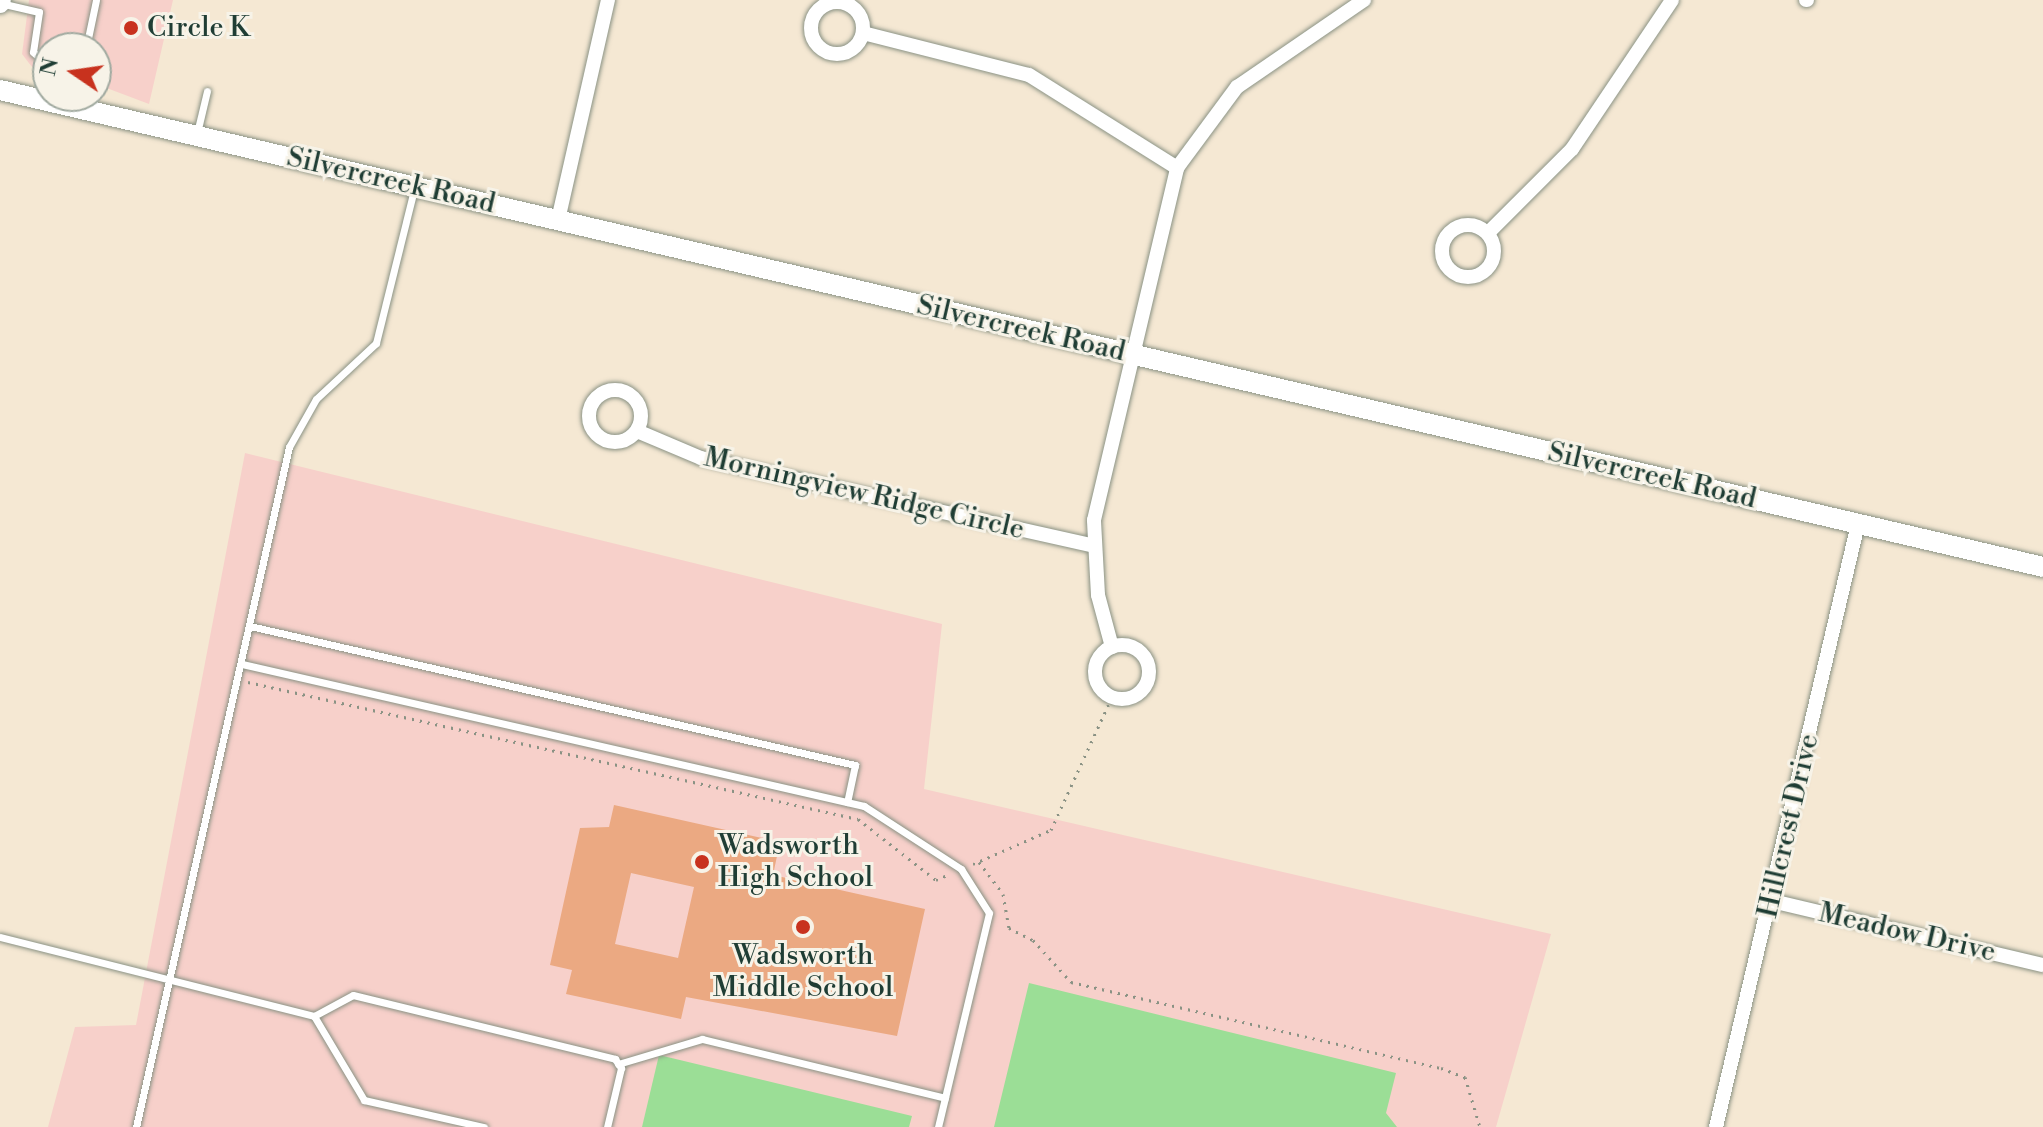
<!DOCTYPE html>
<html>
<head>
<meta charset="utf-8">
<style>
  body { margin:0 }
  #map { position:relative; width:2043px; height:1127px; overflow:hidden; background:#f5e8d3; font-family:"Libre Bodoni",serif }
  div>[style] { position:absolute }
  .built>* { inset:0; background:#f7d0ca }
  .green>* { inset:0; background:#9bde96 }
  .building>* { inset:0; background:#eba982 }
  .path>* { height:3px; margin-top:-1.5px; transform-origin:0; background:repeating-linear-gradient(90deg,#8a9284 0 2px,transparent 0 8px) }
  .roads { filter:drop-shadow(0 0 2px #8a9284) drop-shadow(0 0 2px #8a9284) }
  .lane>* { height:7px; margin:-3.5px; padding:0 3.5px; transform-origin:3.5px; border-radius:3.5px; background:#fff }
  .street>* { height:14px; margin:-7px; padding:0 7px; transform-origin:7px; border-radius:7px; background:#fff }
  .street>.ring { margin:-7px; padding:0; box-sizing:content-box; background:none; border:14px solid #fff; border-radius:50% }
  .secondary>* { height:20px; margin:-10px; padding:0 10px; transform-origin:10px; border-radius:10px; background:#fff }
  .dots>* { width:22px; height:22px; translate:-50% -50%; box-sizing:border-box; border:4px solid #f7f3e8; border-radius:50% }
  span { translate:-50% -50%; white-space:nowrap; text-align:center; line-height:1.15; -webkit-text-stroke:6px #f7f3e8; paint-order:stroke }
  .poi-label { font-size:28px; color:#1f3d34 }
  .left { translate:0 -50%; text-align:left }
  .street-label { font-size:28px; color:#1f3d34 }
  .north { position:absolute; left:32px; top:32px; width:80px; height:80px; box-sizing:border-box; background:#f7f3e8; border:2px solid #a1aaa0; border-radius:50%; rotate:283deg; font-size:22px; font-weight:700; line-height:32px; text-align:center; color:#1f3d34 }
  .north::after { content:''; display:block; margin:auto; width:28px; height:36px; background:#c8321e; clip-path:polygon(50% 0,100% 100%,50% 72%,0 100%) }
</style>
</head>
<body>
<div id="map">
  <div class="built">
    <i style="clip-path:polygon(29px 0,173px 0,149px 104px,96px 84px,96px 48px,48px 48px,48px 73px,32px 67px,22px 54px)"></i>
    <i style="clip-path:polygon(245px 453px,942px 624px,924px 789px,1551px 934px,1496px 1127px,48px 1127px,75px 1027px,136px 1025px)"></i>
  </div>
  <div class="green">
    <i style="clip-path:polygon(1029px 983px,1396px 1073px,1386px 1113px,1397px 1127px,994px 1127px)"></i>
    <i style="clip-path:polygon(659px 1055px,912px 1116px,909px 1127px,642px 1127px)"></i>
  </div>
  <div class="building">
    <i style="clip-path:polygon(evenodd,614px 805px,780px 842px,773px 875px,925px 909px,897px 1036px,686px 997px,681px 1019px,566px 994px,572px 970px,550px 965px,580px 828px,609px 827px,614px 805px,631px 873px,694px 887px,678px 958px,615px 944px,631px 873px)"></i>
  </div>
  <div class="path">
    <i style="left:248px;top:682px;width:625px;rotate:12.66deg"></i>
    <i style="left:858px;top:819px;width:99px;rotate:38deg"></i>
    <i style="left:936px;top:880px;width:12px;rotate:-24deg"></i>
    <i style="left:979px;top:862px;width:40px;rotate:53deg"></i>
    <i style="left:1003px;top:894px;width:35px;rotate:80deg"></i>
    <i style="left:1009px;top:928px;width:27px;rotate:27deg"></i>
    <i style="left:1033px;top:940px;width:57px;rotate:47.9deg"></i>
    <i style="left:1071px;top:982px;width:380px;rotate:13.1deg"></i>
    <i style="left:1441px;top:1068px;width:26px;rotate:21deg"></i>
    <i style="left:1465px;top:1077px;width:52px;rotate:73.3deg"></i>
    <i style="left:973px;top:864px;width:85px;rotate:-23.6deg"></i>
    <i style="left:1051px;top:830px;width:146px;rotate:-65.4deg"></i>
  </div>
  <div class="roads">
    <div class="lane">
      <i style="left:0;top:3px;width:40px;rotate:13deg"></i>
      <i style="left:39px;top:12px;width:40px;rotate:98.5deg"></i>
      <i style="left:33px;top:52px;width:20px;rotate:41deg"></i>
      <i style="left:86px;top:48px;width:49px;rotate:-78.2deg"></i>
      <i style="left:197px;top:133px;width:43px;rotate:-76.6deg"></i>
      <i style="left:250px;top:626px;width:621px;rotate:12.94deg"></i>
      <i style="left:855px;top:765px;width:38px;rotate:102deg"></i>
      <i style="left:242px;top:664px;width:638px;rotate:12.86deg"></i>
      <i style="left:864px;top:806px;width:116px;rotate:33deg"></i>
      <i style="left:961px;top:869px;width:52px;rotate:57.5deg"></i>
      <i style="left:989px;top:913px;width:220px;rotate:103.4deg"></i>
      <i style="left:0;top:937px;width:324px;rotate:14.1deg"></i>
      <i style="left:314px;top:1016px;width:98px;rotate:59.2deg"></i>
      <i style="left:364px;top:1100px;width:123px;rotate:12.7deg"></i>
      <i style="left:314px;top:1016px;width:44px;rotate:-28.3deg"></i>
      <i style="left:353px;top:995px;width:270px;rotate:13.7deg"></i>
      <i style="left:615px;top:1059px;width:11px;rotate:56deg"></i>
      <i style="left:621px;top:1068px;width:61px;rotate:103.3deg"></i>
      <i style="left:618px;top:1064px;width:88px;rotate:-16.6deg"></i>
      <i style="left:702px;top:1039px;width:250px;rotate:13.6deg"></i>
      <i style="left:136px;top:1127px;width:697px;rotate:-77.32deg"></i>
      <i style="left:289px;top:447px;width:55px;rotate:-60.6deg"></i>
      <i style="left:316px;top:399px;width:82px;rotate:-43deg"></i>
      <i style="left:376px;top:343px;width:159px;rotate:-76.1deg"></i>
    </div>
    <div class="street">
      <i style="left:1806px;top:0;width:1px"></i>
      <i class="ring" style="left:811px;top:2px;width:38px;height:38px"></i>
      <i style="left:863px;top:33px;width:171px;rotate:14.2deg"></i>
      <i style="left:1029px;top:75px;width:175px;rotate:32.1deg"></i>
      <i style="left:558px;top:220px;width:226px;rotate:-77.2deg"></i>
      <i class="ring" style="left:1442px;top:225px;width:38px;height:38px"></i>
      <i style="left:1488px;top:233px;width:119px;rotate:-45deg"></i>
      <i style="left:1572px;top:149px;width:179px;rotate:-56.1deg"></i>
      <i class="ring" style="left:589px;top:390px;width:38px;height:38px"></i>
      <i style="left:637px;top:431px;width:69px;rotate:22.9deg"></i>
      <i style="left:701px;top:458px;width:403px;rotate:12.6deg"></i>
      <i class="ring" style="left:1095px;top:645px;width:40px;height:40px"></i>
      <i style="left:1112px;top:647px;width:54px;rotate:-105.1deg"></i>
      <i style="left:1098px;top:595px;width:75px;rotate:-93.1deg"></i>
      <i style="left:1094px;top:520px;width:362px;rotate:-76.7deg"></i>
      <i style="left:1177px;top:168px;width:101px;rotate:-53.5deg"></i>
      <i style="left:1237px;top:87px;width:154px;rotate:-34.4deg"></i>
      <i style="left:1772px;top:901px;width:278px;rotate:13.3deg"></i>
      <i style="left:1716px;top:1127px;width:619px;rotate:-76.75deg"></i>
    </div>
    <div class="secondary">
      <i style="left:0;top:3px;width:3px;rotate:-72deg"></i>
      <i style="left:0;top:90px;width:2098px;rotate:13.14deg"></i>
    </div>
  </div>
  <div class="dots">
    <i style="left:131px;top:28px;background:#c8321e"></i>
    <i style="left:702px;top:862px;background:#c8321e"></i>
    <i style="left:803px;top:927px;background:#c8321e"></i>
  </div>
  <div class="poi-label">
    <span class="left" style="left:147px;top:28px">Circle K</span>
    <span class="left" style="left:718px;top:862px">Wadsworth<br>High School</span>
    <span style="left:803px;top:972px">Wadsworth<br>Middle School</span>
  </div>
  <div class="street-label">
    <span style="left:391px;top:181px;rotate:13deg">Silvercreek Road</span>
    <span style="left:1021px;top:329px;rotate:13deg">Silvercreek Road</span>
    <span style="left:1652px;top:476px;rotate:13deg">Silvercreek Road</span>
    <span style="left:864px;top:494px;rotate:13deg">Morningview Ridge Circle</span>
    <span style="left:1789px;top:826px;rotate:-77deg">Hillcrest Drive</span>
    <span style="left:1907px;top:933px;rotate:13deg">Meadow Drive</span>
  </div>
  <div class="north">N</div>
</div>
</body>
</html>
